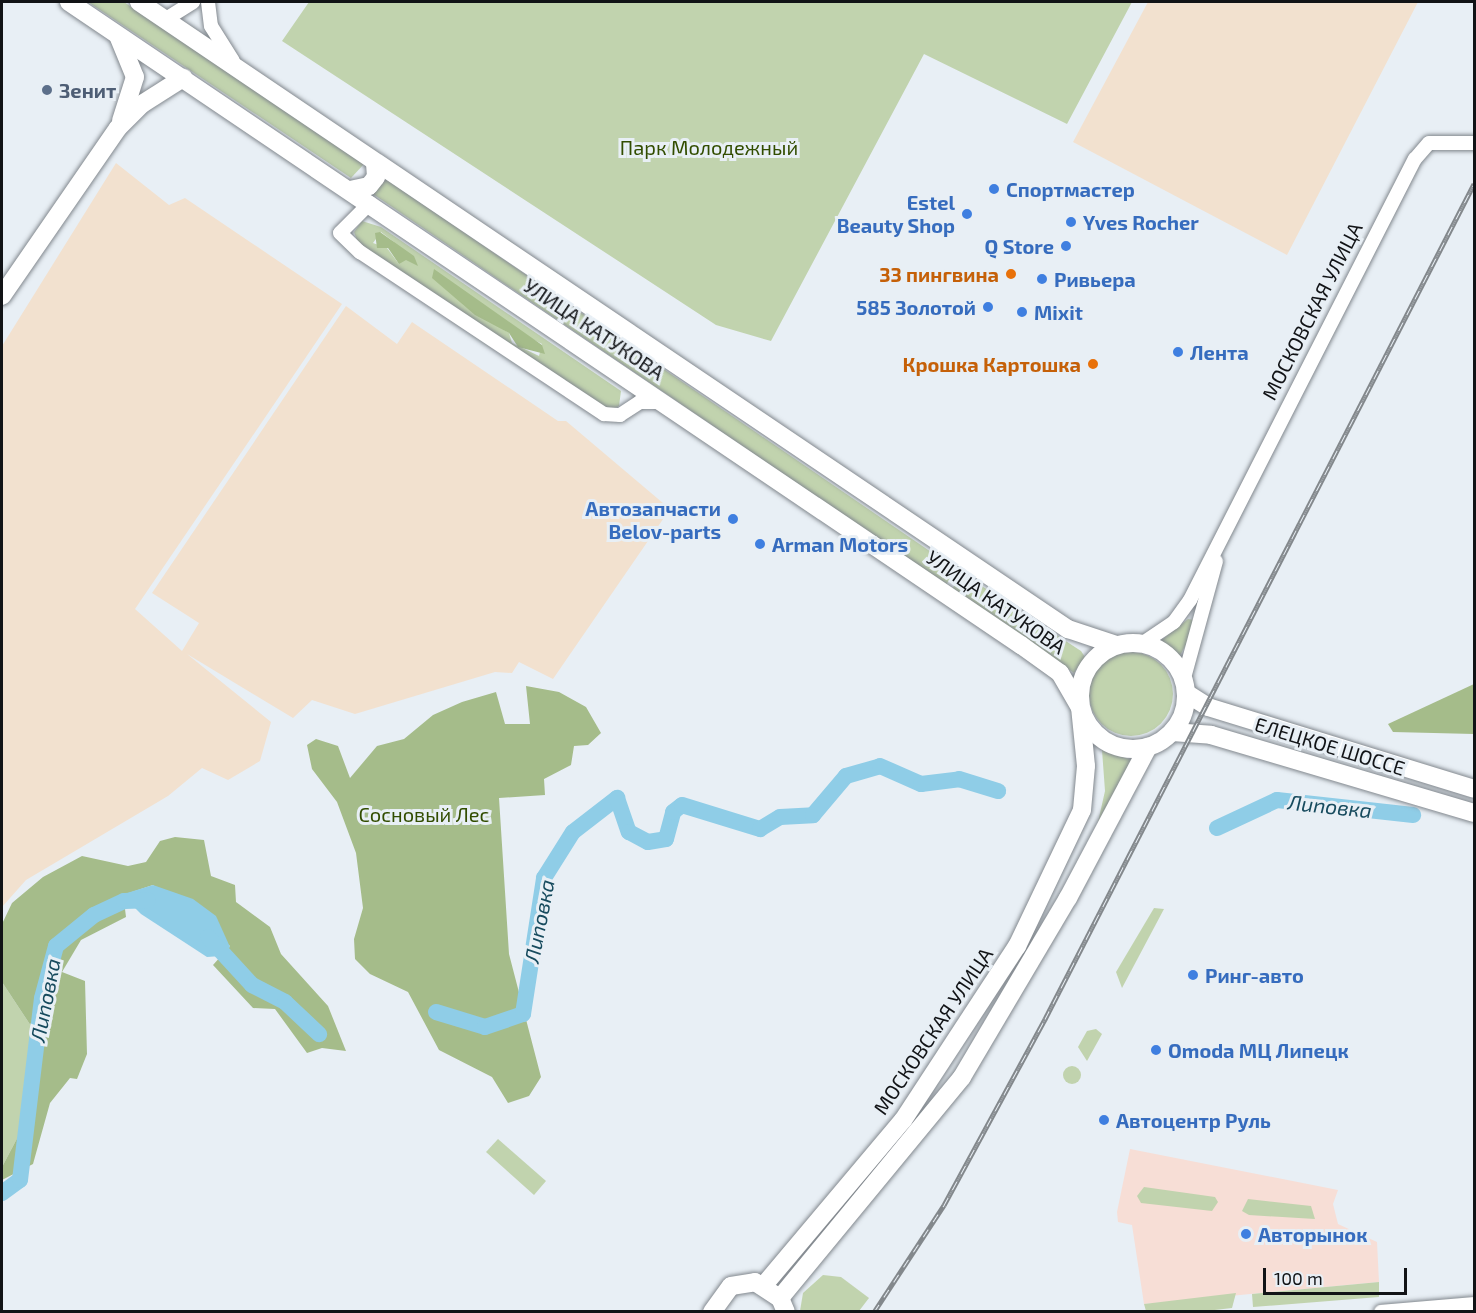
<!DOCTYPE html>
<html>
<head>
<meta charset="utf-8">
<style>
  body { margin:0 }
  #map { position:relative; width:1476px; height:1313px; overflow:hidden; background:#e8eff5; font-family:"Exo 2",sans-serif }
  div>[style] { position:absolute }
  .commercial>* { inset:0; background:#f7ded6 }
  .industrial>* { inset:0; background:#f2e1cf }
  .green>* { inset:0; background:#c1d3ae }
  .round { border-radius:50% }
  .forest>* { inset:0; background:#a5bc8a }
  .water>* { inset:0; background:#8fcde7 }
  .river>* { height:16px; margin:-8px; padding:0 8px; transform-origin:8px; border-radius:8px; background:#8fcde7 }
  .roads { filter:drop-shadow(0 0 2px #82888e) drop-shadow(0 0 2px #82888e) }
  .minor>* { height:14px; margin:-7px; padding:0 7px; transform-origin:7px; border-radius:7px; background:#fff }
  .major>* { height:18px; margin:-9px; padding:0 9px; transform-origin:9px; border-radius:9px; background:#fff }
  .major>.ring { margin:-9px; padding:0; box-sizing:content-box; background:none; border:18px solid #fff; border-radius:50% }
  .rail>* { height:5px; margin-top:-2.5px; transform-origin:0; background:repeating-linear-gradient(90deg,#e8eff5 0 9px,#83888c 0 18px); box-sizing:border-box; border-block:2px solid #83888c }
  .dots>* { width:16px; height:16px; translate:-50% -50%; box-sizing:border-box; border:3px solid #e8eff5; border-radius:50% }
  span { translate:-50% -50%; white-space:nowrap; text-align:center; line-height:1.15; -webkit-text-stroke:6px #e8eff5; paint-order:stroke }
  .service-label { font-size:20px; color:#4e5e75; font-weight:700 }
  .left { translate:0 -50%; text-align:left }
  .park-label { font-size:20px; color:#324d00 }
  .shop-label { font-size:20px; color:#366cbe; font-weight:700 }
  .right { translate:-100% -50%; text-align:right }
  .food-label { font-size:20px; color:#c56008; font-weight:700 }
  .street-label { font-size:20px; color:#111316 }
  .water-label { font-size:21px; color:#174b5e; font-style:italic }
  .frame { position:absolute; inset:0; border:3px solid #111316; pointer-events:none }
  .scale { position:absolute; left:1263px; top:1268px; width:144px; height:27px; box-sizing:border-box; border:3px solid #111316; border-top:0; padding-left:8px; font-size:18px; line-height:21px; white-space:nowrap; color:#111316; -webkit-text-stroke:4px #e8eff5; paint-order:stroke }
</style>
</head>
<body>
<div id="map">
  <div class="commercial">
    <i style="clip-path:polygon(1130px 1149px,1338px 1190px,1333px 1204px,1338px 1224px,1377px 1242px,1379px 1282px,1144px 1304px,1132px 1225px,1118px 1222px,1117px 1212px)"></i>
  </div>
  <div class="industrial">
    <i style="clip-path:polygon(1148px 2px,1418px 2px,1287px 255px,1073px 142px)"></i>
    <i style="clip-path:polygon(116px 163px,169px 205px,185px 198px,342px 304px,135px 609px,182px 651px,199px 623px,152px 593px,346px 306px,397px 344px,412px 322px,558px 421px,566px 421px,670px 509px,553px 679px,519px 662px,512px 673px,495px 672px,355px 714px,312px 700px,293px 718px,187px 654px,271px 722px,260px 761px,228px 780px,202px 768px,168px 796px,26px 880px,2px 907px,2px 346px)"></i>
  </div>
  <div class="green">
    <i style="clip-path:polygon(88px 2px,124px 2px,364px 164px,351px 178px)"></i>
    <i style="clip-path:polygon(309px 2px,1132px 2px,1067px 124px,924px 54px,771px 341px,716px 325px,282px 41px)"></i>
    <i style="clip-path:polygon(386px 179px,956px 569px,946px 585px,373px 194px)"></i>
    <i style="clip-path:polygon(evenodd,362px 221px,381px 227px,621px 391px,619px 406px,609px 411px,358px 243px,354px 232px,362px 221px,381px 232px,394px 242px,399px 264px,387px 248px,373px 243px,381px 232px,362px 221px,462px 304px,542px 344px,539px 356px,512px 343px,509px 333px,462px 304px)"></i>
    <i style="clip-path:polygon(962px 573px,1081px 651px,1085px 657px,1074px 673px,952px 589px)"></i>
    <i style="clip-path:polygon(1188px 619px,1195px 620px,1194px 630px,1178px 659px,1158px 643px)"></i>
    <i class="round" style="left:1089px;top:652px;width:84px;height:84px"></i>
    <i style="clip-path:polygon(1102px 750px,1132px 760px,1096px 831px,1105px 791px)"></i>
    <i style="clip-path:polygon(1154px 908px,1164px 909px,1122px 988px,1116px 972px)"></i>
    <i style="clip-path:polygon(2px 982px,31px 1026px,22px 1129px,2px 1167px)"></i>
    <i style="clip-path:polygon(1096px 1029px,1102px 1034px,1087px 1061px,1078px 1047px,1087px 1031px)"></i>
    <i class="round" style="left:1063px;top:1066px;width:18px;height:18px"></i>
    <i style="clip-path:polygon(498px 1139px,546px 1181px,534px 1195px,486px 1152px)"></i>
    <i style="clip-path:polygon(1144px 1187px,1215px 1197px,1218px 1202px,1212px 1211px,1141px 1203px,1137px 1196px)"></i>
    <i style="clip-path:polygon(1248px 1199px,1311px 1206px,1315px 1219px,1249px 1215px,1242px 1211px)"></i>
    <i style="clip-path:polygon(823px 1275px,841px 1277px,869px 1298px,859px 1311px,800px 1311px,803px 1293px)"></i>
    <i style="clip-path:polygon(1379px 1282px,1379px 1297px,1253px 1307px,1252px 1294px)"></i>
    <i style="clip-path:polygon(1236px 1293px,1232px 1308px,1206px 1311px,1146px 1311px,1144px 1304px)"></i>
  </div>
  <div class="forest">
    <i style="clip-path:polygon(380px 232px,414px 256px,418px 266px,406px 260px,399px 264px,388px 248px,377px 248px,375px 233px)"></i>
    <i style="clip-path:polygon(434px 269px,542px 345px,545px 354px,518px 347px,509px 333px,475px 315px,432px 278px)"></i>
    <i style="clip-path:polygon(1474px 684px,1474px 734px,1393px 732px,1388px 724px)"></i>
    <i style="clip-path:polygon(526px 686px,559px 692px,586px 707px,601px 733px,588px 745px,574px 746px,571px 765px,544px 779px,545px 795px,499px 798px,509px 954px,541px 1077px,529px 1096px,508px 1103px,492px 1077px,439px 1050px,408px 992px,370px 974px,355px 959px,354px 939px,363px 908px,356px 853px,337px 802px,312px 769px,307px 745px,316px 739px,338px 746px,350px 778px,377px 746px,404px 739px,433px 715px,462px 702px,496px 692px,505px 724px,530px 724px)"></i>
    <i style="clip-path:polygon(175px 837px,204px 840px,211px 876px,235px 885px,236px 902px,270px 927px,281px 954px,328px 1006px,346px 1051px,322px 1048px,307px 1053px,275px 1009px,253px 1008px,213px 965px,230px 946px,153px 885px,117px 897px,124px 901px,126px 917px,81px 940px,62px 972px,85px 981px,87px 1054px,77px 1079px,70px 1078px,50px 1103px,33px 1164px,2px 1180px,2px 1167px,22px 1129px,31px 1026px,2px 982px,2px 924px,12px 903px,43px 877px,82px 856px,128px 866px,146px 862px,160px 841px)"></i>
  </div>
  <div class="water">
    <i style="clip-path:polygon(153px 885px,193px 899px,216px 916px,230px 947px,221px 956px,207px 957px,141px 914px,127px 900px,127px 893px)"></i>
  </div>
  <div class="river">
    <i style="left:1217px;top:828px;width:66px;rotate:-25deg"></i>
    <i style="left:1277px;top:800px;width:137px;rotate:6.3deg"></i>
    <i style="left:208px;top:937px;width:65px;rotate:47.5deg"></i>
    <i style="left:252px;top:985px;width:37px;rotate:27deg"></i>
    <i style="left:285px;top:1002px;width:47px;rotate:43.3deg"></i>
    <i style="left:436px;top:1012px;width:51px;rotate:17deg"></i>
    <i style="left:485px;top:1027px;width:40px;rotate:-18.9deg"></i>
    <i style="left:523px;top:1014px;width:138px;rotate:-81.2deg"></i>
    <i style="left:544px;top:878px;width:54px;rotate:-57.8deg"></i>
    <i style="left:573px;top:832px;width:56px;rotate:-37.7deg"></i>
    <i style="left:617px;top:798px;width:36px;rotate:71deg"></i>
    <i style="left:629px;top:832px;width:21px;rotate:28deg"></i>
    <i style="left:648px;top:842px;width:18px;rotate:-9deg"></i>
    <i style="left:666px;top:839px;width:28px;rotate:-75deg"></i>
    <i style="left:673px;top:812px;width:11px;rotate:-38deg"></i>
    <i style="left:682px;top:805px;width:82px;rotate:17.1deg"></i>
    <i style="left:760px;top:829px;width:23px;rotate:-31deg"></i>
    <i style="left:780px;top:817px;width:33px;rotate:-3deg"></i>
    <i style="left:813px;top:815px;width:51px;rotate:-49.8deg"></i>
    <i style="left:846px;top:776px;width:35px;rotate:-16deg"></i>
    <i style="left:880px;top:766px;width:45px;rotate:23.7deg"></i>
    <i style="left:921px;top:784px;width:38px;rotate:-7deg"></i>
    <i style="left:959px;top:779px;width:41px;rotate:17.1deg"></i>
    <i style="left:2px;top:1193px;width:22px;rotate:-36deg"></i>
    <i style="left:20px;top:1180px;width:183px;rotate:-83.1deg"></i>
    <i style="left:42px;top:998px;width:54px;rotate:-74.9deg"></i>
    <i style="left:56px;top:946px;width:49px;rotate:-39.2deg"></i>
    <i style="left:94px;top:915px;width:33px;rotate:-25deg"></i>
    <i style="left:124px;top:901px;width:24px;rotate:-2deg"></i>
  </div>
  <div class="roads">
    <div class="minor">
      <i style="left:208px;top:2px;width:24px;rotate:83deg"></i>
      <i style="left:211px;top:26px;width:41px;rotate:57.8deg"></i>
      <i style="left:166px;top:19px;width:32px;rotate:-32deg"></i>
      <i style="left:370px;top:203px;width:42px;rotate:135deg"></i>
      <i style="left:340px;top:233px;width:28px;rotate:44deg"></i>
      <i style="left:360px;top:252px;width:293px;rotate:33.6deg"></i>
      <i style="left:604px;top:414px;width:16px;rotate:4deg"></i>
      <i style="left:620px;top:415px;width:24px;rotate:-33deg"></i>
      <i style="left:640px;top:402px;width:22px"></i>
      <i style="left:1143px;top:643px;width:37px;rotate:-34deg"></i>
      <i style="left:1174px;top:622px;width:27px;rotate:-54deg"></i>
      <i style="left:1190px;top:600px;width:495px;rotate:-63deg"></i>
      <i style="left:1415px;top:159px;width:21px;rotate:-49deg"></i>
      <i style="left:1429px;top:143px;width:45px"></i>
      <i style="left:1184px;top:678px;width:121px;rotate:-74.7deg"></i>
      <i style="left:1381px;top:1312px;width:93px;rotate:-4.9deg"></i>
    </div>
    <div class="major">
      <i style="left:69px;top:2px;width:1149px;rotate:34.04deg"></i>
      <i style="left:1021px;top:645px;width:48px;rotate:35.7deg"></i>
      <i style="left:1060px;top:673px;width:39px;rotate:60deg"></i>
      <i style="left:1080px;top:707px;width:59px;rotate:84.2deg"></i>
      <i style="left:1086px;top:766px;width:44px;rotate:95.2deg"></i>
      <i style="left:1082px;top:810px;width:151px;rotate:115.5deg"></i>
      <i style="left:1017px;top:946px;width:208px;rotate:123.2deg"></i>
      <i style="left:903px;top:1120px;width:216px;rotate:130.1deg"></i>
      <i style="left:139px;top:2px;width:1121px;rotate:34.02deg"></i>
      <i style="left:1068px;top:629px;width:51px;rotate:18.4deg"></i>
      <i style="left:119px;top:38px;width:42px;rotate:67.7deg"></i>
      <i style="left:135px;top:77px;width:46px;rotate:107.7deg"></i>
      <i style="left:350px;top:190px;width:19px;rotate:-12deg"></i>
      <i style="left:369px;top:186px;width:11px;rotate:-52deg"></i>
      <i style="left:376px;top:177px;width:15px;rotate:-94deg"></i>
      <i style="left:2px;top:296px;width:204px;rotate:-55.4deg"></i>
      <i style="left:118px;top:128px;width:34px;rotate:-45deg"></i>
      <i style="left:142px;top:104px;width:49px;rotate:-32.4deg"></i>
      <i class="ring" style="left:1080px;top:643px;width:88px;height:88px"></i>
      <i style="left:1186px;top:693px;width:26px;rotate:32deg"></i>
      <i style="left:1208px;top:707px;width:278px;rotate:17.1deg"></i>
      <i style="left:1172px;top:732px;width:39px;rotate:4deg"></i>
      <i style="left:1211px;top:735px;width:274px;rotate:16.5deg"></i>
      <i style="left:780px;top:1298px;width:286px;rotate:-50.5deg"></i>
      <i style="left:962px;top:1077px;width:208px;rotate:-59.4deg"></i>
      <i style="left:1068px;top:898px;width:171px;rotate:-62.1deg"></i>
      <i style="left:712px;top:1312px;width:32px;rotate:-54deg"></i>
      <i style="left:731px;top:1286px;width:24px;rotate:-9deg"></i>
      <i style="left:755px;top:1282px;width:30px;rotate:33deg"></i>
      <i style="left:780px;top:1298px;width:15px;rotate:67deg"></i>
    </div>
  </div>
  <div class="rail">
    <i style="left:874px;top:1312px;width:128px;rotate:-56.8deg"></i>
    <i style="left:944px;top:1205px;width:212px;rotate:-61.5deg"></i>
    <i style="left:1045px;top:1019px;width:939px;rotate:-62.81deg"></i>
  </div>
  <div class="dots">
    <i style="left:47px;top:90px;background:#5c6f8a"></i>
    <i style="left:994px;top:189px;background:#3f7fe0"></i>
    <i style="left:967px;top:214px;background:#3f7fe0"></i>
    <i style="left:1071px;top:222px;background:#3f7fe0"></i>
    <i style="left:1066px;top:246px;background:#3f7fe0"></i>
    <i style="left:1011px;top:274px;background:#e8710a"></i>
    <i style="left:1042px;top:279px;background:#3f7fe0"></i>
    <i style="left:988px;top:307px;background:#3f7fe0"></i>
    <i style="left:1022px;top:312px;background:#3f7fe0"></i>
    <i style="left:1178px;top:352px;background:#3f7fe0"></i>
    <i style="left:1093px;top:364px;background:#e8710a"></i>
    <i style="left:733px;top:519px;background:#3f7fe0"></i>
    <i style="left:760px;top:544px;background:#3f7fe0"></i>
    <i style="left:1193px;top:975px;background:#3f7fe0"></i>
    <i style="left:1156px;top:1050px;background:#3f7fe0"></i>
    <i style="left:1104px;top:1120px;background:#3f7fe0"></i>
    <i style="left:1246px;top:1234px;background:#3f7fe0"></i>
  </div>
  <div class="service-label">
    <span class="left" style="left:59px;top:90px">Зенит</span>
  </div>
  <div class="park-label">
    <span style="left:709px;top:147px">Парк Молодежный</span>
    <span style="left:424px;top:814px">Сосновый Лес</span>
  </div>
  <div class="shop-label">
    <span class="left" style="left:1006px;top:189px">Спортмастер</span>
    <span class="right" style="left:955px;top:214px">Estel<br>Beauty Shop</span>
    <span class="left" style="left:1083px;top:222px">Yves Rocher</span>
    <span class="right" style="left:1054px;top:246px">Q Store</span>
    <span class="left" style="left:1054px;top:279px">Ривьера</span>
    <span class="right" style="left:976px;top:307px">585 Золотой</span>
    <span class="left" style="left:1034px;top:312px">Mixit</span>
    <span class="left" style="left:1190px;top:352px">Лента</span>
    <span class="right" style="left:721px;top:520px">Автозапчасти<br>Belov-parts</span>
    <span class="left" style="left:772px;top:544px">Arman Motors</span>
    <span class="left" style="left:1205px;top:975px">Ринг-авто</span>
    <span class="left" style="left:1168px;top:1050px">Omoda МЦ Липецк</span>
    <span class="left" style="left:1116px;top:1120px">Автоцентр Руль</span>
    <span class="left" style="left:1258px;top:1234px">Авторынок</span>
  </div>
  <div class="food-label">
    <span class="right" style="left:999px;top:274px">33 пингвина</span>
    <span class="right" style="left:1081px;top:364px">Крошка Картошка</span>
  </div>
  <div class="street-label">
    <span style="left:1312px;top:311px;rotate:-63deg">МОСКОВСКАЯ УЛИЦА</span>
    <span style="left:594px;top:329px;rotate:34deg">УЛИЦА КАТУКОВА</span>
    <span style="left:996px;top:602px;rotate:35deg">УЛИЦА КАТУКОВА</span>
    <span style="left:1330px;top:746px;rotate:17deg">ЕЛЕЦКОЕ ШОССЕ</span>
    <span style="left:933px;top:1031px;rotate:-56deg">МОСКОВСКАЯ УЛИЦА</span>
  </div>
  <div class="water-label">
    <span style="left:1330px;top:806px;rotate:6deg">Липовка</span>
    <span style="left:539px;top:921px;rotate:-79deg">Липовка</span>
    <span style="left:45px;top:1000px;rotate:-79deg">Липовка</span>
  </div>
  <div class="frame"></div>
  <div class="scale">100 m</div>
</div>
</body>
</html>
